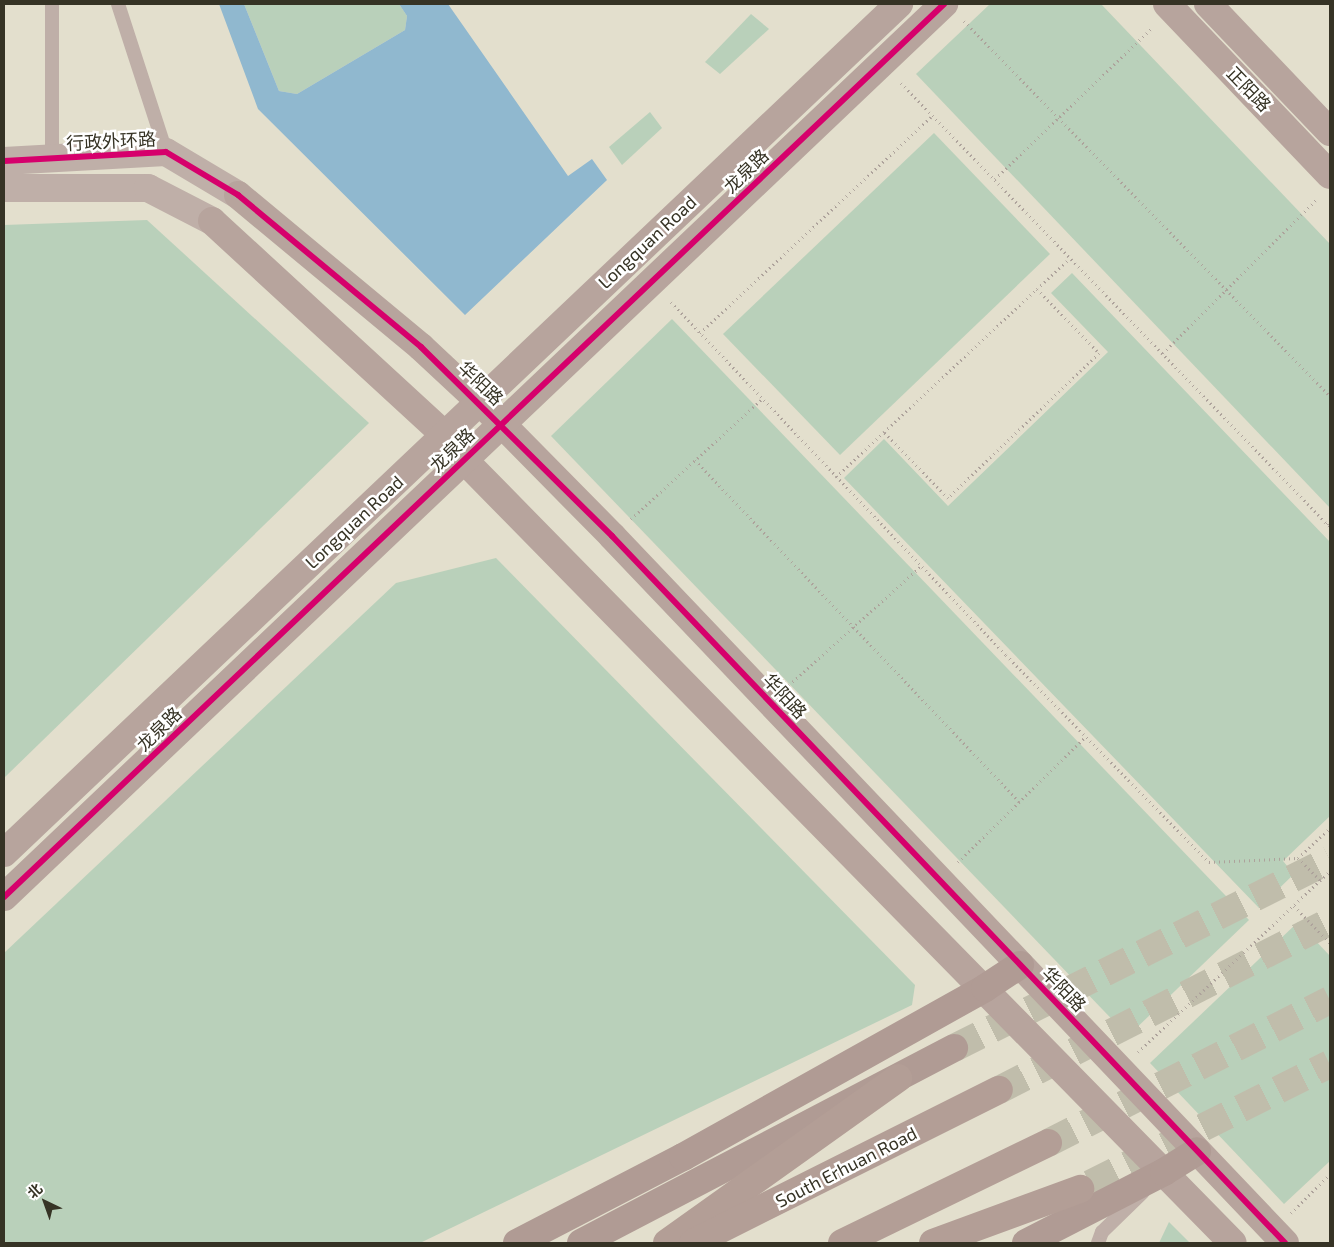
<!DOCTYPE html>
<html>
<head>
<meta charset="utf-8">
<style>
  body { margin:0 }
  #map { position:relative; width:1334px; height:1247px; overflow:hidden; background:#e3dfcd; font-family:"Exo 2","Noto Sans SC",sans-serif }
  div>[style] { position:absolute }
  .green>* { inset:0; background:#b9d0ba }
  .water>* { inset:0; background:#90b8cf }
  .primary-tunnel>* { height:28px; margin-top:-14px; transform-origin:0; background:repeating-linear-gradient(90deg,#c0bdab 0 28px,transparent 0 42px) }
  .highway-tunnel>* { height:28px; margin-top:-14px; transform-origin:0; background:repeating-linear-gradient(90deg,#c0bdab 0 28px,transparent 0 42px) }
  .path>* { height:3px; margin-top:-1.5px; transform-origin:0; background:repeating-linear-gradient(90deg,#ada29b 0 1px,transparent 0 5px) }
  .lane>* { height:14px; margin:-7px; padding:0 7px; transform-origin:7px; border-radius:7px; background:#bfafa8 }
  .street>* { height:28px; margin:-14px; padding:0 14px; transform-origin:14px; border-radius:14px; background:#bfafa8 }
  .secondary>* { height:28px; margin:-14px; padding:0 14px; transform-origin:14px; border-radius:14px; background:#b7a49d }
  .primary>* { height:28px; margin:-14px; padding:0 14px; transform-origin:14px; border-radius:14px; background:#b09b94 }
  .highway>* { height:28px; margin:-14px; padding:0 14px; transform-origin:14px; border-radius:14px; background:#b39e96 }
  .cycleway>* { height:6px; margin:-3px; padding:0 3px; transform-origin:3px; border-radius:3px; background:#d6006c }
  span { translate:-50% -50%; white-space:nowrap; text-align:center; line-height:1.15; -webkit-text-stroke:5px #fff; paint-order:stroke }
  .street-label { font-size:18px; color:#363325 }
  .frame { position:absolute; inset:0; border:5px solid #363325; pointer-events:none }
  .north { position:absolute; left:20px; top:1177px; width:50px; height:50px; -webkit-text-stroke:4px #fff; paint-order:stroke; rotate:318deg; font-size:14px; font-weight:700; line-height:20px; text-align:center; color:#363325 }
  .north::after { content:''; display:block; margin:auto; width:18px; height:22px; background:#363325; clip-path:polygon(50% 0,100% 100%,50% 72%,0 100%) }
</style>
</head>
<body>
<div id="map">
  <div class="green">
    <i style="clip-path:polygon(244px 4px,399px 4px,407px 16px,405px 30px,297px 94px,279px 91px)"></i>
    <i style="clip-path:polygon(990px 4px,1101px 4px,1330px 244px,1330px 508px,916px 74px)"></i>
    <i style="clip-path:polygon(751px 14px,769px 29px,720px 74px,705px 62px)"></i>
    <i style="clip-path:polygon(650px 112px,662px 128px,622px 165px,609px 147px)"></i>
    <i style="clip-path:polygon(934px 133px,1050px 254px,840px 455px,723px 334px)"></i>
    <i style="clip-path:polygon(147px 220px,369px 423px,4px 778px,4px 225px)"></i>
    <i style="clip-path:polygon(1072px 273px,1330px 542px,1330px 816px,1283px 861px,1294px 874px,1259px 908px,844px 478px,884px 439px,948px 506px,1108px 352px,1051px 293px)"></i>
    <i style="clip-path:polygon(672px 319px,1249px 920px,1128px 1036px,551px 436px)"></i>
    <i style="clip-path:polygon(496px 558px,915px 985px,912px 1005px,420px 1243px,4px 1243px,4px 953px,396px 583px)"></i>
    <i style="clip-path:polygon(1298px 922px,1330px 956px,1330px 1161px,1284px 1204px,1150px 1063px)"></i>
    <i style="clip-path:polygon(1169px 1222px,1190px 1243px,1159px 1243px)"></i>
  </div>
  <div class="water">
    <i style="clip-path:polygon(219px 4px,244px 4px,279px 91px,297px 94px,405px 30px,407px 16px,399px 4px,448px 4px,568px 176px,592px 159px,607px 180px,465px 315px,258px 109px)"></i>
  </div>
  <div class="primary-tunnel">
    <i style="left:954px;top:1048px;width:420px;rotate:-26.6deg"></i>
    <i style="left:1090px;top:1184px;width:268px;rotate:-26.6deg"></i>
  </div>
  <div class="highway-tunnel">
    <i style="left:999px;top:1090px;width:372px;rotate:-27deg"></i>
    <i style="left:1048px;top:1143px;width:316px;rotate:-26.9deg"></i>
  </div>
  <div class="path">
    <i style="left:964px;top:21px;width:524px;rotate:45.7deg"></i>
    <i style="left:901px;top:83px;width:617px;rotate:45.98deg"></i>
    <i style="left:995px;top:179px;width:219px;rotate:-43.9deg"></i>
    <i style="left:1037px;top:289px;width:45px;rotate:-43.2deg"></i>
    <i style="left:671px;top:302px;width:487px;rotate:46.5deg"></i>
    <i style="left:1006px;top:655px;width:290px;rotate:45.6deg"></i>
    <i style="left:1209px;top:862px;width:89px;rotate:-2.6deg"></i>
    <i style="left:1298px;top:858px;width:44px;rotate:-43.2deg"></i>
    <i style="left:700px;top:333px;width:319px;rotate:-43.1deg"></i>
    <i style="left:1163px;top:353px;width:219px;rotate:-45deg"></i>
    <i style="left:695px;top:460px;width:471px;rotate:46.5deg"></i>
    <i style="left:836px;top:477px;width:66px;rotate:-43.2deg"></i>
    <i style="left:884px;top:432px;width:209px;rotate:-43.1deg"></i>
    <i style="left:1037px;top:289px;width:89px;rotate:45.9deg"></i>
    <i style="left:1099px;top:353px;width:209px;rotate:136.2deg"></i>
    <i style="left:948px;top:498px;width:92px;rotate:-134.1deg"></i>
    <i style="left:631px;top:519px;width:178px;rotate:-42.5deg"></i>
    <i style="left:1327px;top:524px;width:5px;rotate:-53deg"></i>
    <i style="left:789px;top:685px;width:178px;rotate:-42deg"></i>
    <i style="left:1298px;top:858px;width:31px;rotate:45deg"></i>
    <i style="left:958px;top:862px;width:180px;rotate:-44.5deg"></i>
    <i style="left:1294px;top:906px;width:52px;rotate:45.8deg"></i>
    <i style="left:1138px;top:1052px;width:264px;rotate:-43.3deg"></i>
    <i style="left:1291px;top:1213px;width:55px;rotate:-45deg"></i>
  </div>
  <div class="lane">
    <i style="left:52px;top:4px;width:155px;rotate:90deg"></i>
    <i style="left:118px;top:4px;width:156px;rotate:72deg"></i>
    <i style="left:1098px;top:1243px;width:12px;rotate:-70deg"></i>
    <i style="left:1102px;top:1232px;width:57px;rotate:-44.3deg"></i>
  </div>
  <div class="street">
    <i style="left:4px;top:161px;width:162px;rotate:-3.2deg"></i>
    <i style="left:166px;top:152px;width:84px;rotate:30.8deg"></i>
    <i style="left:4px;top:188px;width:144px"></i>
    <i style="left:148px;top:188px;width:72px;rotate:27.3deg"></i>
  </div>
  <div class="secondary">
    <i style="left:1167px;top:4px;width:236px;rotate:46.4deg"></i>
    <i style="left:1208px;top:4px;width:177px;rotate:46.4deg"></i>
    <i style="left:238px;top:195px;width:238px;rotate:39.7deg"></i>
    <i style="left:421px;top:347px;width:79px;rotate:43deg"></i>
    <i style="left:479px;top:401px;width:190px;rotate:45.4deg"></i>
    <i style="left:612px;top:536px;width:976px;rotate:46.41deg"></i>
    <i style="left:212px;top:221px;width:316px;rotate:42.6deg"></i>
    <i style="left:445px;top:435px;width:31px;rotate:53deg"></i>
    <i style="left:464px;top:460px;width:1097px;rotate:45.52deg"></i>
    <i style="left:4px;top:853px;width:1234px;rotate:-43.49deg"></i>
    <i style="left:4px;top:897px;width:1297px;rotate:-43.53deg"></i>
  </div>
  <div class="primary">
    <i style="left:517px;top:1243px;width:187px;rotate:-27.4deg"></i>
    <i style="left:683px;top:1157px;width:346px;rotate:-29.2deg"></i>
    <i style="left:985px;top:988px;width:42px;rotate:-33.3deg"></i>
    <i style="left:581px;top:1243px;width:421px;rotate:-27.6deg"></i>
    <i style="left:1026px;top:1243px;width:155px;rotate:-27.2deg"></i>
    <i style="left:1164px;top:1172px;width:39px;rotate:-32deg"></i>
  </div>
  <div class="highway">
    <i style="left:667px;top:1243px;width:284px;rotate:-35.5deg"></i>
    <i style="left:693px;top:1243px;width:342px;rotate:-26.6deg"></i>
    <i style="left:842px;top:1243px;width:229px;rotate:-25.9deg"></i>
    <i style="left:933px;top:1243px;width:157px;rotate:-20.2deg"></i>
  </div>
  <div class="cycleway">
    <i style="left:4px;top:161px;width:162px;rotate:-3.2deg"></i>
    <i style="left:166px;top:152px;width:84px;rotate:30.8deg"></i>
    <i style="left:238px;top:195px;width:238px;rotate:39.7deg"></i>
    <i style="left:421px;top:347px;width:269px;rotate:44.7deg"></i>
    <i style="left:612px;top:536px;width:976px;rotate:46.41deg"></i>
    <i style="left:4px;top:897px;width:1297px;rotate:-43.53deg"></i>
  </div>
  <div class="street-label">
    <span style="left:1249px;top:89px;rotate:46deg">正阳路</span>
    <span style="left:111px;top:141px;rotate:-3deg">行政外环路</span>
    <span style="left:746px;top:171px;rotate:-44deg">龙泉路</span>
    <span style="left:647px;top:242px;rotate:-43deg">Longquan Road</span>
    <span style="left:481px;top:383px;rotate:44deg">华阳路</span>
    <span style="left:452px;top:450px;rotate:-44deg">龙泉路</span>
    <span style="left:354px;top:522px;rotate:-43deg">Longquan Road</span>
    <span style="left:785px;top:696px;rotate:47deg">华阳路</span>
    <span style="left:159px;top:729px;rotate:-44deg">龙泉路</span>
    <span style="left:1064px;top:989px;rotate:46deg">华阳路</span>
    <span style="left:846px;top:1167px;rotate:-27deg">South Erhuan Road</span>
  </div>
  <div class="frame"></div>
  <div class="north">北</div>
</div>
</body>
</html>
